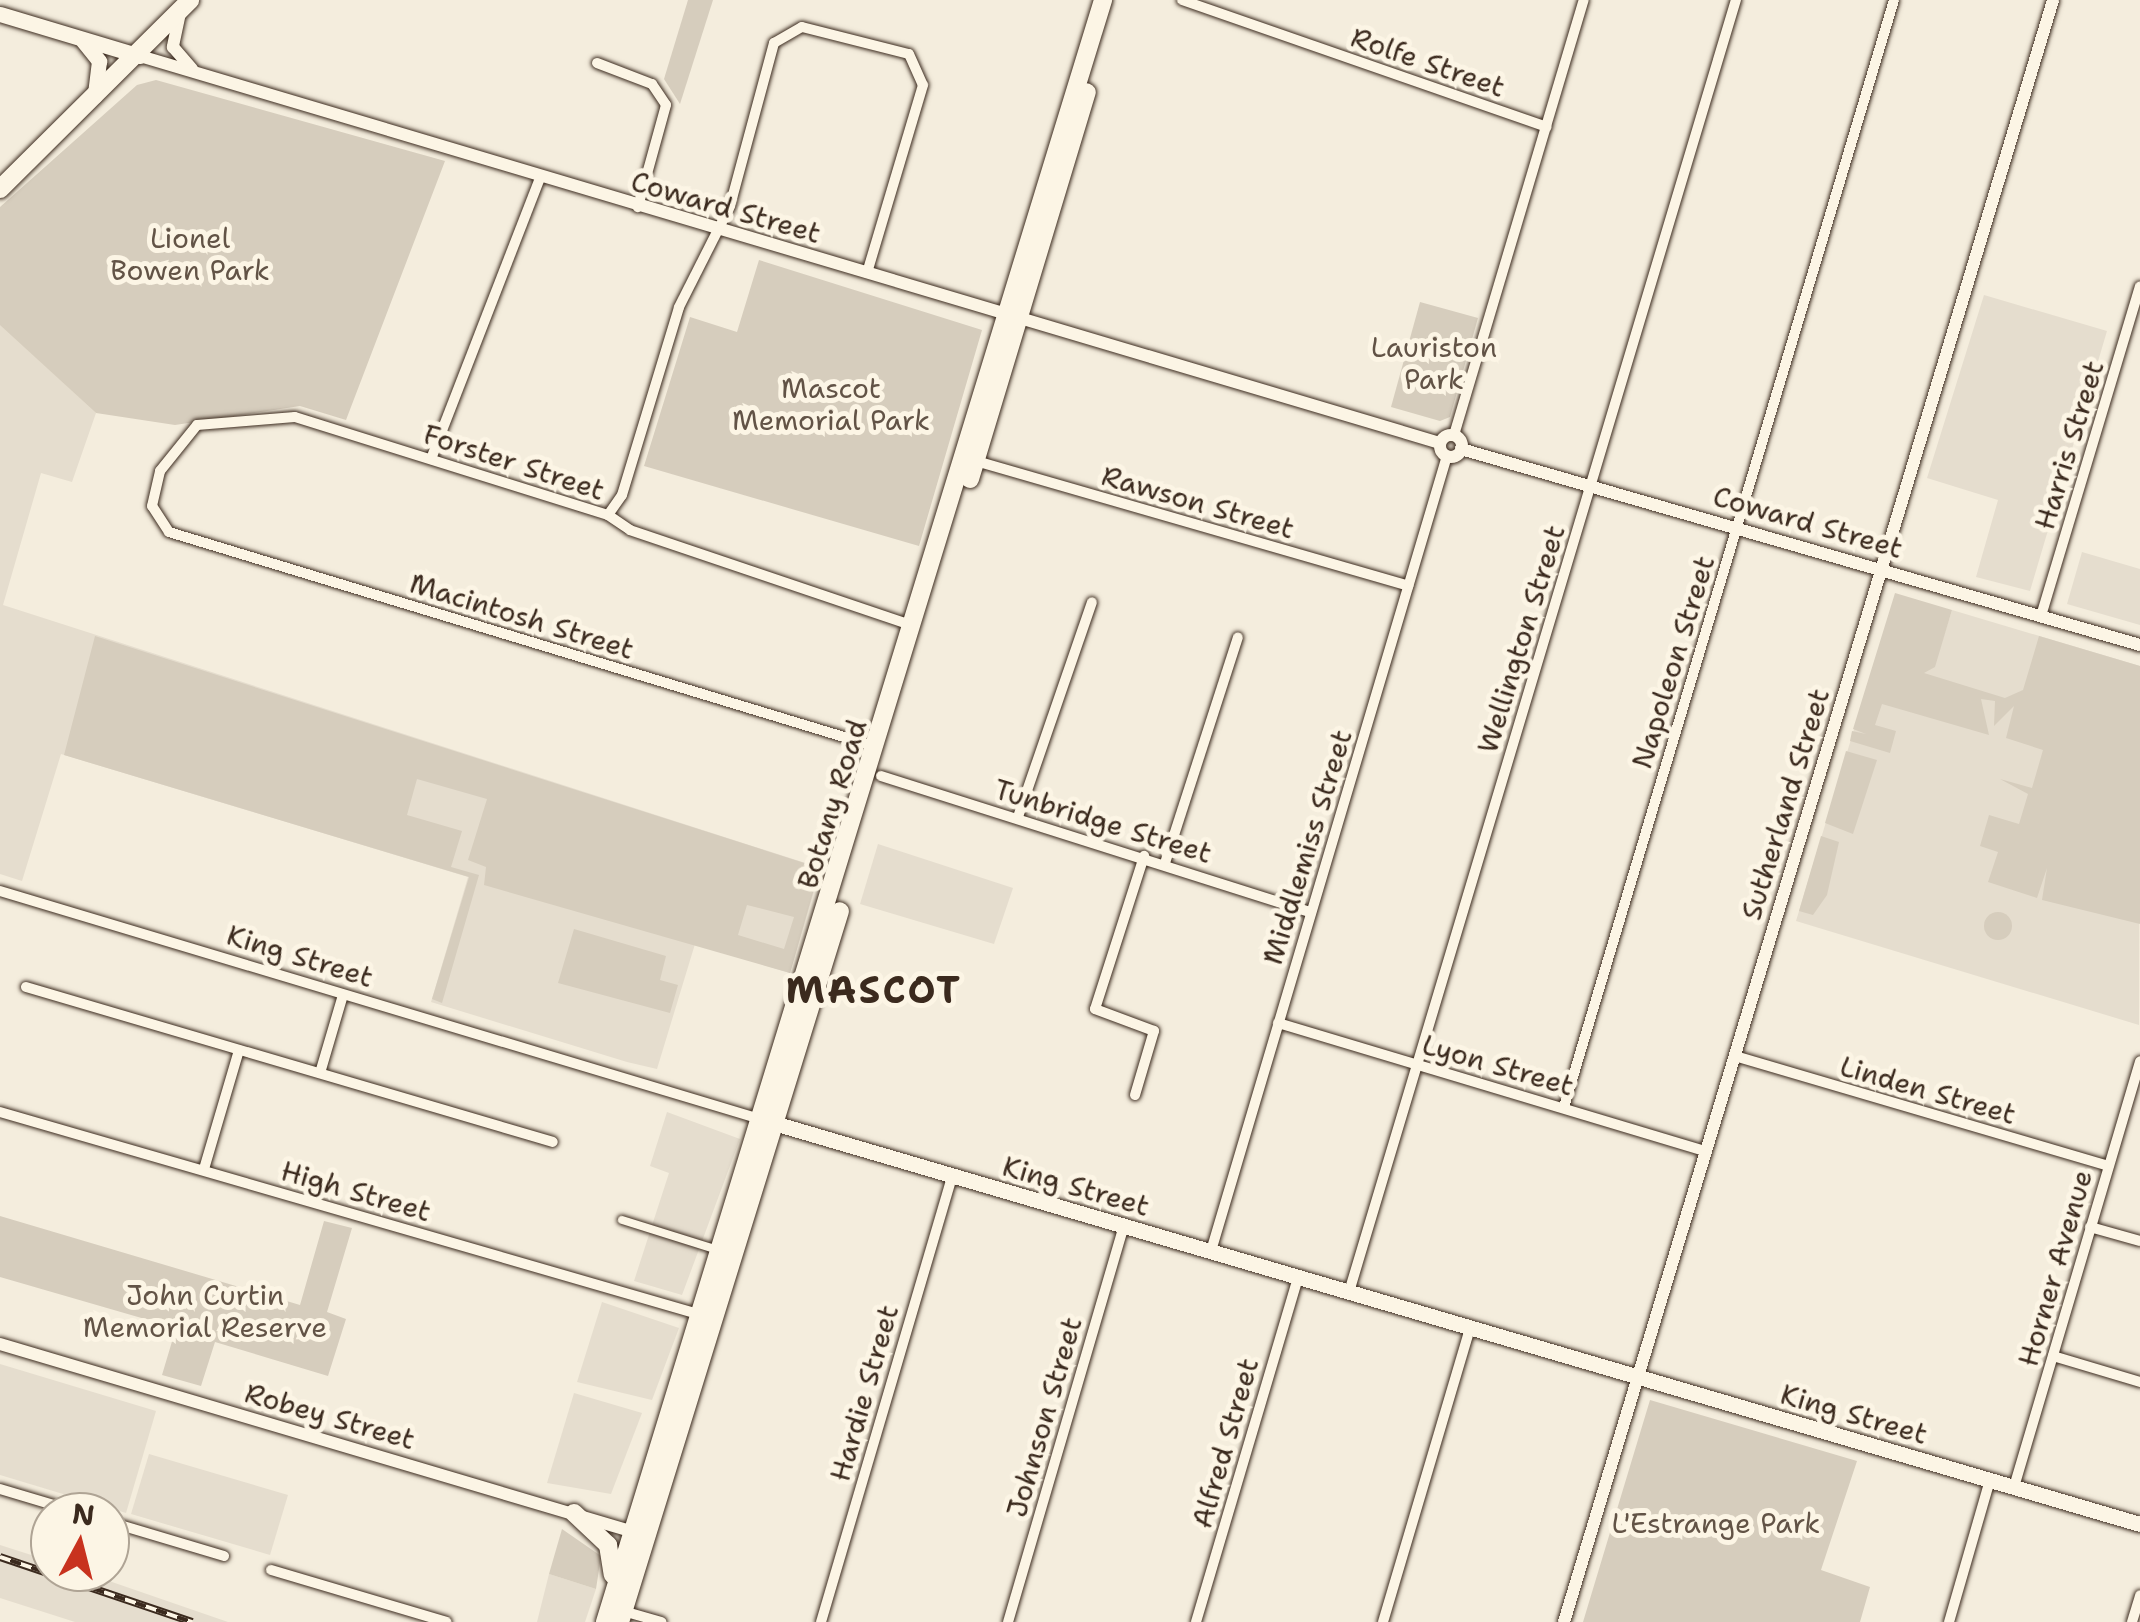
<!DOCTYPE html>
<html>
<head>
<meta charset="utf-8">
<style>
  body { margin:0 }
  #map { position:relative; width:2140px; height:1622px; overflow:hidden; background:#f4eddd; font-family:"Shantell Sans",sans-serif }
  div>[style] { position:absolute }
  .built>* { inset:0; background:#e5ddce }
  .green>* { inset:0; background:#d6cdbd }
  .round { border-radius:50% }
  .roads { filter:drop-shadow(0 0 2px #3b2a1e) drop-shadow(0 0 2px #3b2a1e) }
  .pedestrian>* { height:8px; margin:-4px; padding:0 4px; transform-origin:4px; border-radius:4px; background:#fcf5e5 }
  .minor>* { height:10px; margin:-5px; padding:0 5px; transform-origin:5px; border-radius:5px; background:#fcf5e5 }
  .tertiary>* { height:12px; margin:-6px; padding:0 6px; transform-origin:6px; border-radius:6px; background:#fcf5e5 }
  .tertiary>.ring { margin:-6px; padding:0; box-sizing:content-box; background:none; border:12px solid #fcf5e5; border-radius:50% }
  .secondary>* { height:15px; margin:-7.5px; padding:0 7.5px; transform-origin:7.5px; border-radius:7.5px; background:#fcf5e5 }
  .primary>* { height:18px; margin:-9px; padding:0 9px; transform-origin:9px; border-radius:9px; background:#fcf5e5 }
  .rail>* { height:8px; margin-top:-4px; transform-origin:0; background:repeating-linear-gradient(90deg,#fcf5e5 0 11px,#3b2a1e 0 22px); box-sizing:border-box; border-block:2px solid #3b2a1e }
  span { translate:-50% -50%; white-space:nowrap; text-align:center; line-height:1.15; -webkit-text-stroke:10px #fcf5e5; paint-order:stroke }
  .street-label { font-size:28px; color:#3b2a1e }
  .park-label { font-size:28px; color:#625346 }
  .district-label { font-size:38px; color:#3b2a1e; font-weight:700; letter-spacing:2.5px }
  .north { position:absolute; left:30px; top:1492px; width:100px; height:100px; box-sizing:border-box; background:#fcf5e5; border:2px solid #afa495; border-radius:50%; rotate:7deg; font-size:28px; font-weight:700; line-height:40px; text-align:center; color:#3b2a1e }
  .north::after { content:''; display:block; margin:auto; width:35px; height:45px; background:#c8321e; clip-path:polygon(50% 0,100% 100%,50% 72%,0 100%) }
</style>
</head>
<body>
<div id="map">
  <div class="built">
    <i style="clip-path:polygon(1984px 295px,2107px 331px,2030px 591px,1976px 577px,1998px 500px,1927px 478px)"></i>
    <i style="clip-path:polygon(0 324px,96px 413px,72px 482px,41px 473px,3px 605px,821px 868px,790px 973px,695px 944px,657px 1069px,627px 1062px,431px 1002px,468px 877px,61px 754px,22px 881px,0 874px)"></i>
    <i style="clip-path:polygon(2082px 552px,2140px 569px,2140px 625px,2067px 604px)"></i>
    <i style="clip-path:polygon(1952px 610px,2140px 666px,2139px 1025px,1796px 921px,1878px 650px,1934px 667px)"></i>
    <i style="clip-path:polygon(878px 844px,1013px 888px,994px 944px,860px 904px)"></i>
    <i style="clip-path:polygon(667px 1112px,740px 1139px,682px 1295px,634px 1281px,669px 1173px,650px 1166px)"></i>
    <i style="clip-path:polygon(602px 1302px,679px 1328px,652px 1400px,577px 1382px)"></i>
    <i style="clip-path:polygon(0 1364px,156px 1411px,126px 1513px,0 1475px)"></i>
    <i style="clip-path:polygon(574px 1393px,642px 1413px,611px 1494px,547px 1483px)"></i>
    <i style="clip-path:polygon(149px 1454px,288px 1495px,270px 1555px,131px 1514px)"></i>
    <i style="clip-path:polygon(0 1545px,50px 1561px,50px 1572px,83px 1572px,228px 1622px,75px 1622px,0 1598px)"></i>
    <i style="clip-path:polygon(549px 1574px,596px 1589px,585px 1622px,537px 1622px)"></i>
  </div>
  <div class="green">
    <i style="clip-path:polygon(688px 0,713px 0,680px 104px,664px 79px)"></i>
    <i style="clip-path:polygon(156px 80px,445px 161px,346px 420px,300px 406px,175px 425px,96px 413px,0 325px,0 207px,137px 85px)"></i>
    <i style="clip-path:polygon(759px 260px,982px 330px,919px 546px,644px 466px,690px 317px,737px 332px)"></i>
    <i style="clip-path:polygon(1420px 302px,1478px 318px,1450px 417px,1440px 421px,1391px 407px)"></i>
    <i style="clip-path:polygon(1895px 593px,1952px 610px,1935px 667px,1924px 673px,2005px 698px,2023px 690px,2039px 636px,2140px 666px,2140px 924px,2042px 900px,2047px 868px,2037px 898px,1988px 882px,1998px 852px,1980px 846px,1989px 815px,2019px 824px,2028px 794px,2000px 779px,2032px 788px,2043px 750px,2006px 738px,2014px 706px,1994px 726px,1995px 701px,1981px 699px,1989px 735px,1882px 704px,1875px 725px,1896px 731px,1890px 753px,1850px 741px,1852px 731px,1866px 734px,1853px 729px)"></i>
    <i style="clip-path:polygon(evenodd,95px 636px,820px 868px,790px 973px,484px 885px,486px 867px,468px 860px,487px 799px,417px 779px,407px 815px,462px 831px,451px 867px,479px 875px,442px 1003px,432px 999px,469px 877px,64px 755px,95px 636px,747px 905px,794px 917px,784px 949px,738px 935px,747px 905px)"></i>
    <i style="clip-path:polygon(1846px 751px,1877px 760px,1853px 834px,1825px 823px)"></i>
    <i style="clip-path:polygon(1821px 836px,1839px 842px,1827px 895px,1813px 915px,1799px 911px)"></i>
    <i class="round" style="left:1984px;top:912px;width:28px;height:28px"></i>
    <i style="clip-path:polygon(574px 929px,666px 956px,660px 980px,678px 985px,670px 1013px,558px 983px)"></i>
    <i style="clip-path:polygon(0 1216px,300px 1305px,324px 1221px,352px 1228px,327px 1312px,346px 1319px,328px 1376px,215px 1342px,201px 1386px,162px 1375px,176px 1328px,0 1277px)"></i>
    <i style="clip-path:polygon(1650px 1400px,1857px 1461px,1821px 1570px,1870px 1587px,1860px 1622px,1583px 1622px)"></i>
    <i style="clip-path:polygon(562px 1529px,601px 1556px,596px 1589px,549px 1574px)"></i>
  </div>
  <div class="roads">
    <div class="pedestrian">
      <i style="left:622px;top:1220px;width:101px;rotate:17.4deg"></i>
    </div>
    <div class="minor">
      <i style="left:1182px;top:0;width:386px;rotate:19.2deg"></i>
      <i style="left:597px;top:63px;width:59px;rotate:20.9deg"></i>
      <i style="left:652px;top:84px;width:25px;rotate:56deg"></i>
      <i style="left:666px;top:105px;width:106px;rotate:105.4deg"></i>
      <i style="left:1454px;top:435px;width:454px;rotate:-73.4deg"></i>
      <i style="left:431px;top:459px;width:301px;rotate:-68.8deg"></i>
      <i style="left:976px;top:461px;width:450px;rotate:16.1deg"></i>
      <i style="left:608px;top:515px;width:24px;rotate:-55deg"></i>
      <i style="left:622px;top:495px;width:196px;rotate:-73.1deg"></i>
      <i style="left:679px;top:307px;width:113px;rotate:-63.2deg"></i>
      <i style="left:730px;top:206px;width:169px;rotate:-74.9deg"></i>
      <i style="left:774px;top:43px;width:32px;rotate:-30deg"></i>
      <i style="left:802px;top:27px;width:110px;rotate:14.2deg"></i>
      <i style="left:909px;top:54px;width:34px;rotate:66deg"></i>
      <i style="left:923px;top:85px;width:196px;rotate:106.6deg"></i>
      <i style="left:2041px;top:616px;width:344px;rotate:-73.3deg"></i>
      <i style="left:877px;top:747px;width:740px;rotate:-163.11deg"></i>
      <i style="left:169px;top:532px;width:31px;rotate:-123deg"></i>
      <i style="left:152px;top:506px;width:36px;rotate:-77deg"></i>
      <i style="left:160px;top:471px;width:59px;rotate:-51.2deg"></i>
      <i style="left:197px;top:425px;width:98px;rotate:-4.7deg"></i>
      <i style="left:295px;top:417px;width:328px;rotate:17.4deg"></i>
      <i style="left:608px;top:515px;width:27px;rotate:34deg"></i>
      <i style="left:630px;top:530px;width:300px;rotate:18.7deg"></i>
      <i style="left:881px;top:776px;width:451px;rotate:17.6deg"></i>
      <i style="left:1018px;top:817px;width:227px;rotate:-71deg"></i>
      <i style="left:1165px;top:863px;width:237px;rotate:-72.1deg"></i>
      <i style="left:0;top:891px;width:793px;rotate:16.7deg"></i>
      <i style="left:26px;top:987px;width:549px;rotate:16.39deg"></i>
      <i style="left:1278px;top:1023px;width:447px;rotate:16.7deg"></i>
      <i style="left:1735px;top:1056px;width:389px;rotate:16.4deg"></i>
      <i style="left:320px;top:1073px;width:81px;rotate:-73.6deg"></i>
      <i style="left:1135px;top:1095px;width:67px;rotate:-73.5deg"></i>
      <i style="left:1154px;top:1031px;width:63px;rotate:-159.6deg"></i>
      <i style="left:1095px;top:1009px;width:161px;rotate:-72.2deg"></i>
      <i style="left:1564px;top:1107px;width:1155px;rotate:-73.4deg"></i>
      <i style="left:0;top:1112px;width:727px;rotate:16.14deg"></i>
      <i style="left:204px;top:1169px;width:124px;rotate:-73.6deg"></i>
      <i style="left:2090px;top:1227px;width:52px;rotate:15.6deg"></i>
      <i style="left:1211px;top:1251px;width:829px;rotate:-73.47deg"></i>
      <i style="left:1349px;top:1292px;width:1349px;rotate:-73.33deg"></i>
      <i style="left:2053px;top:1356px;width:91px;rotate:16.6deg"></i>
      <i style="left:2014px;top:1487px;width:444px;rotate:-73.5deg"></i>
      <i style="left:0;top:1489px;width:80px;rotate:16.6deg"></i>
      <i style="left:110px;top:1522px;width:119px;rotate:16.6deg"></i>
      <i style="left:271px;top:1570px;width:183px;rotate:16.5deg"></i>
      <i style="left:623px;top:1611px;width:40px;rotate:16deg"></i>
      <i style="left:821px;top:1622px;width:465px;rotate:-73.6deg"></i>
      <i style="left:1008px;top:1622px;width:414px;rotate:-73.7deg"></i>
      <i style="left:1196px;top:1622px;width:360px;rotate:-73.5deg"></i>
      <i style="left:1383px;top:1622px;width:307px;rotate:-73.5deg"></i>
      <i style="left:1949px;top:1622px;width:148px;rotate:-73.9deg"></i>
      <i style="left:2132px;top:1622px;width:28px;rotate:-73deg"></i>
    </div>
    <div class="tertiary">
      <i style="left:180px;top:13px;width:35px;rotate:102deg"></i>
      <i style="left:173px;top:47px;width:29px;rotate:49deg"></i>
      <i style="left:140px;top:56px;width:1356px;rotate:16.58deg"></i>
      <i class="ring" style="left:1440px;top:435px;width:10px;height:10px"></i>
      <i style="left:1461px;top:449px;width:707px;rotate:16.1deg"></i>
      <i style="left:0;top:1344px;width:668px;rotate:16.53deg"></i>
      <i style="left:1564px;top:1622px;width:1694px;rotate:-73.22deg"></i>
    </div>
    <div class="secondary">
      <i style="left:0;top:14px;width:146px;rotate:16.7deg"></i>
      <i style="left:83px;top:41px;width:26px;rotate:51deg"></i>
      <i style="left:99px;top:61px;width:35px;rotate:97deg"></i>
      <i style="left:767px;top:1121px;width:1431px;rotate:16.36deg"></i>
    </div>
    <div class="primary">
      <i style="left:0;top:189px;width:268px;rotate:-44.8deg"></i>
      <i style="left:970px;top:479px;width:404px;rotate:-73.2deg"></i>
      <i style="left:574px;top:1513px;width:47px;rotate:43.3deg"></i>
      <i style="left:608px;top:1545px;width:30px;rotate:81deg"></i>
      <i style="left:605px;top:1622px;width:1697px;rotate:-72.93deg"></i>
      <i style="left:620px;top:1622px;width:744px;rotate:-72.81deg"></i>
    </div>
  </div>
  <div class="rail">
    <i style="left:0;top:1557px;width:203px;rotate:18.7deg"></i>
  </div>
  <div class="street-label">
    <span style="left:1428px;top:62px;rotate:19deg">Rolfe Street</span>
    <span style="left:726px;top:207px;rotate:16deg">Coward Street</span>
    <span style="left:2069px;top:445px;rotate:-73deg">Harris Street</span>
    <span style="left:514px;top:462px;rotate:18deg">Forster Street</span>
    <span style="left:1198px;top:502px;rotate:16deg">Rawson Street</span>
    <span style="left:1808px;top:522px;rotate:16deg">Coward Street</span>
    <span style="left:522px;top:616px;rotate:17deg">Macintosh Street</span>
    <span style="left:1521px;top:639px;rotate:-73deg">Wellington Street</span>
    <span style="left:1673px;top:662px;rotate:-73deg">Napoleon Street</span>
    <span style="left:832px;top:804px;rotate:-73deg">Botany Road</span>
    <span style="left:1785px;top:804px;rotate:-73deg">Sutherland Street</span>
    <span style="left:1103px;top:821px;rotate:17deg">Tunbridge Street</span>
    <span style="left:1307px;top:847px;rotate:-73deg">Middlemiss Street</span>
    <span style="left:300px;top:956px;rotate:17deg">King Street</span>
    <span style="left:1498px;top:1065px;rotate:16deg">Lyon Street</span>
    <span style="left:1928px;top:1090px;rotate:16deg">Linden Street</span>
    <span style="left:1076px;top:1186px;rotate:16deg">King Street</span>
    <span style="left:356px;top:1191px;rotate:16deg">High Street</span>
    <span style="left:2055px;top:1268px;rotate:-74deg">Horner Avenue</span>
    <span style="left:864px;top:1393px;rotate:-74deg">Hardie Street</span>
    <span style="left:1854px;top:1414px;rotate:16deg">King Street</span>
    <span style="left:330px;top:1416px;rotate:16deg">Robey Street</span>
    <span style="left:1044px;top:1417px;rotate:-74deg">Johnson Street</span>
    <span style="left:1225px;top:1443px;rotate:-74deg">Alfred Street</span>
  </div>
  <div class="park-label">
    <span style="left:190px;top:254px">Lionel<br>Bowen Park</span>
    <span style="left:1434px;top:363px">Lauriston<br>Park</span>
    <span style="left:831px;top:404px">Mascot<br>Memorial Park</span>
    <span style="left:205px;top:1311px">John Curtin<br>Memorial Reserve</span>
    <span style="left:1716px;top:1523px">L'Estrange Park</span>
  </div>
  <div class="district-label">
    <span style="left:874px;top:990px">MASCOT</span>
  </div>
  <div class="north">N</div>
</div>
</body>
</html>
